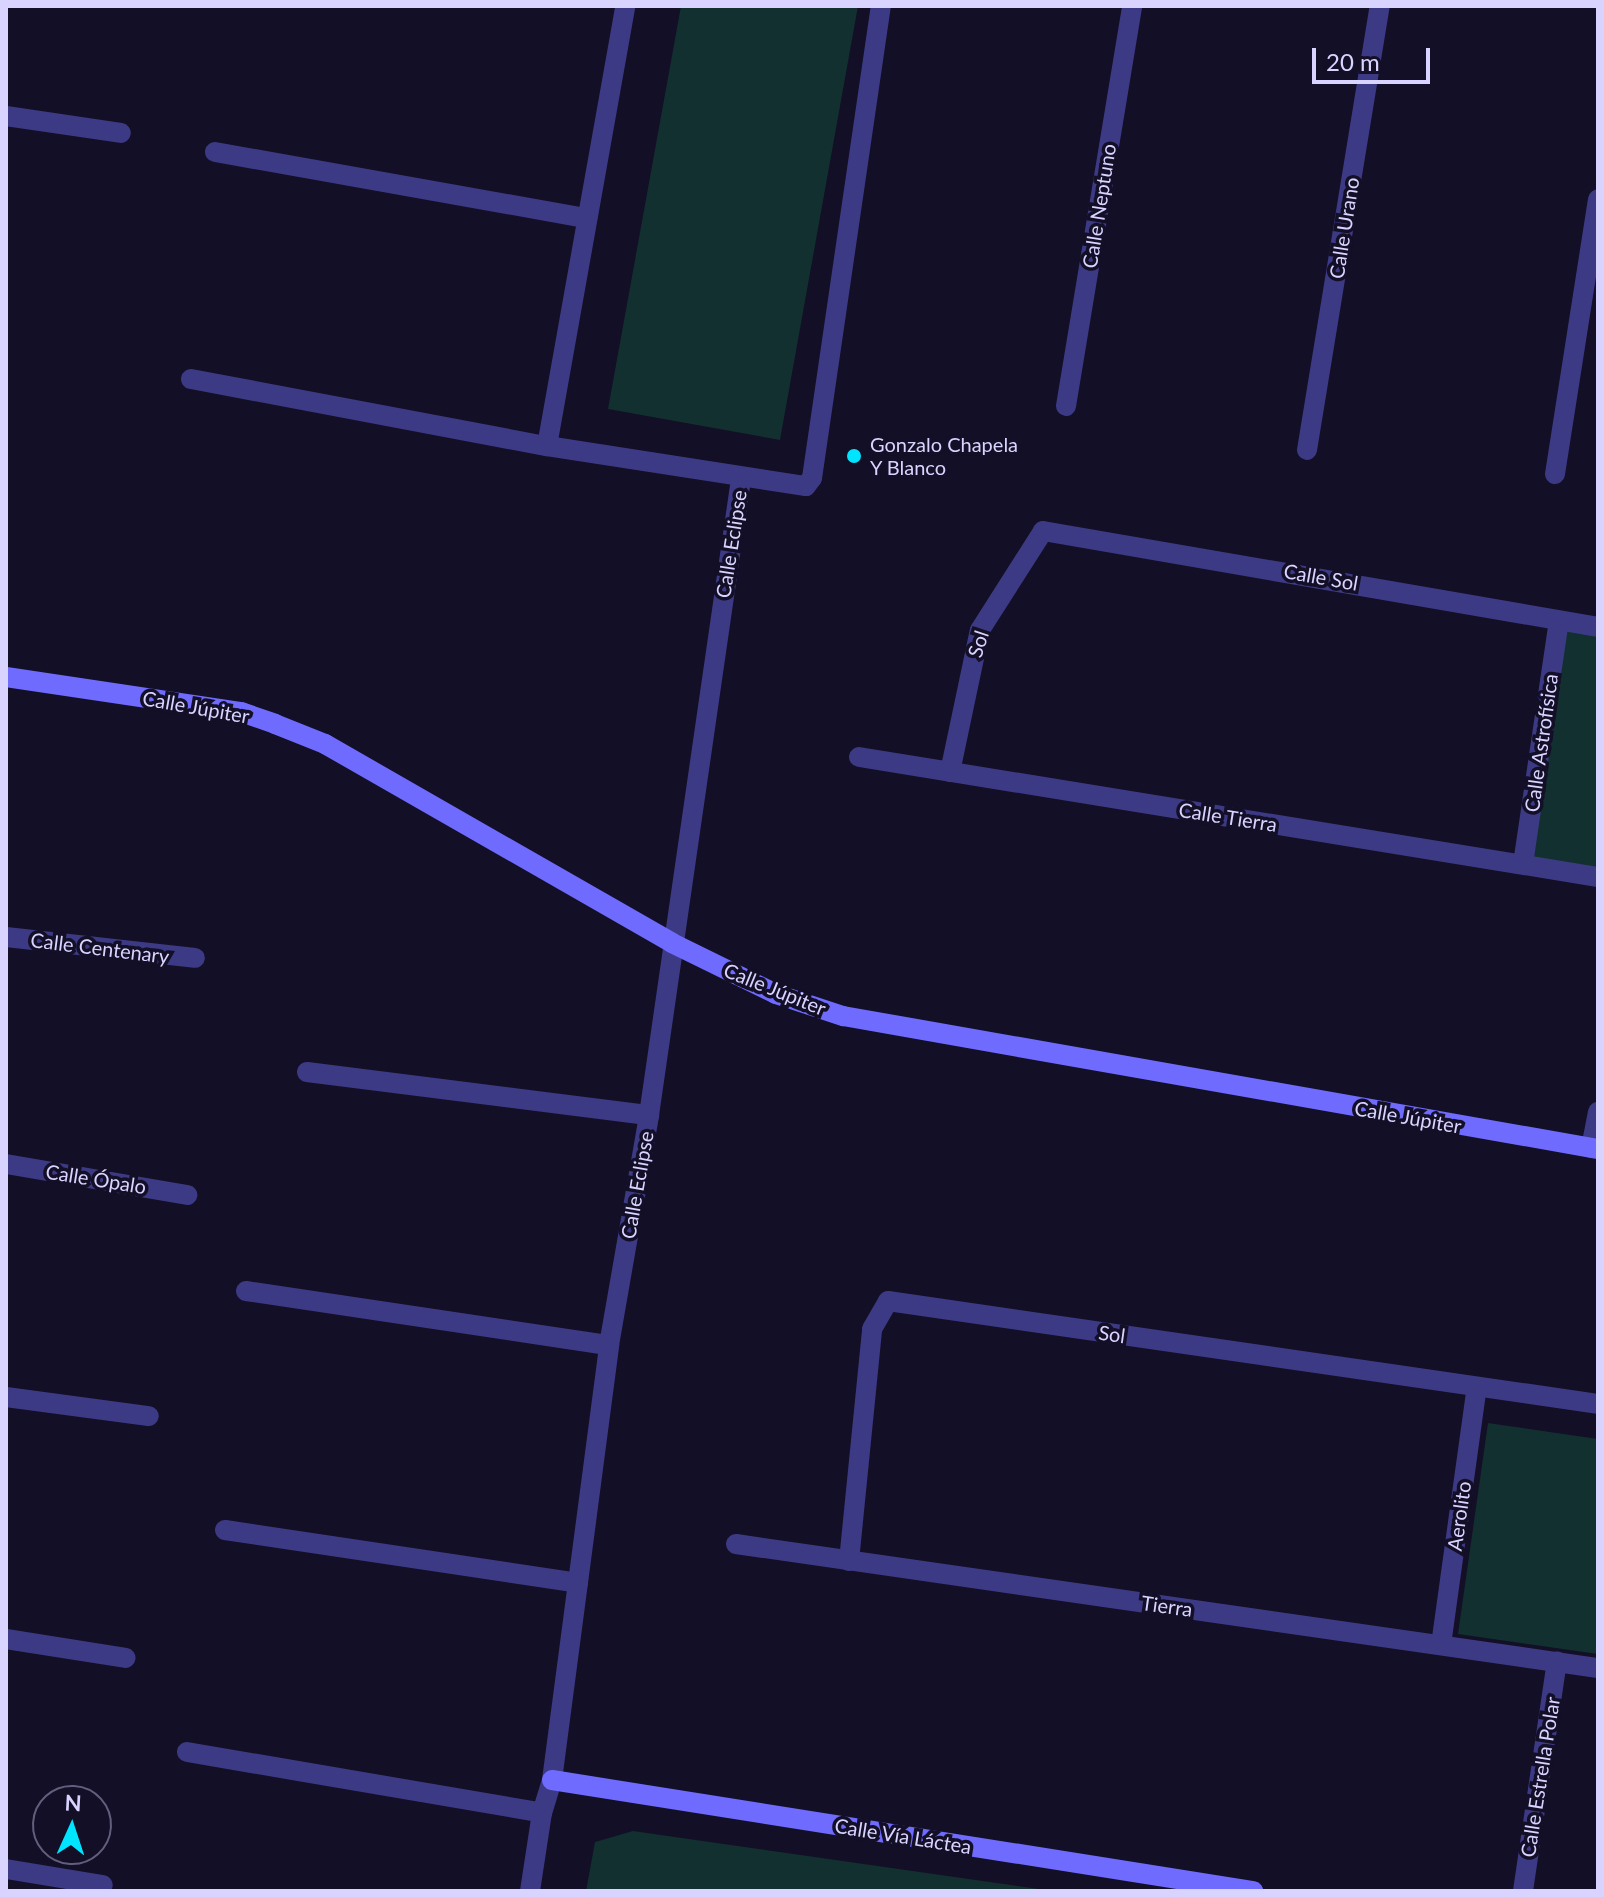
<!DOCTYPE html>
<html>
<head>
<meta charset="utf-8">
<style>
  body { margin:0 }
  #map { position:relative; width:1604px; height:1897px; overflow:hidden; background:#130f26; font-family:Lato,sans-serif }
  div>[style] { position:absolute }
  .green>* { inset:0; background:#12302f }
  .street>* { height:20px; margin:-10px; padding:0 10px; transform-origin:10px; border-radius:10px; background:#3d3a85 }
  .secondary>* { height:20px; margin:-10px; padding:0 10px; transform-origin:10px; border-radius:10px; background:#6f6bff }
  .dots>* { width:22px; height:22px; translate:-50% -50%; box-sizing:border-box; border:4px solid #130f26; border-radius:50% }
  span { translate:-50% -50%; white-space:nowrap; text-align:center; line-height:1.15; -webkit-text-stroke:7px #130f26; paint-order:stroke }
  .street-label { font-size:20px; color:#d9d4ff }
  .poi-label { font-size:20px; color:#d9d4ff }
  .left { translate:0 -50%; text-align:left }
  .frame { position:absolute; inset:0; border:8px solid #d9d4ff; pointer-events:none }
  .north { position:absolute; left:32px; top:1785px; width:80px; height:80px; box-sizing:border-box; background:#130f26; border:2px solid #625e7d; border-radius:50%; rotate:3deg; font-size:22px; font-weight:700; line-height:32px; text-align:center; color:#d9d4ff }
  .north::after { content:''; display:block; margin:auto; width:28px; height:36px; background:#00e5ff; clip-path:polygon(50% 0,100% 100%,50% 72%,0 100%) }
  .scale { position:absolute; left:1312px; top:48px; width:118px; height:36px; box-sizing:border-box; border:4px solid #d9d4ff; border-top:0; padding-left:10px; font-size:24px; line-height:28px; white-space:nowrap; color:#d9d4ff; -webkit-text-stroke:6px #130f26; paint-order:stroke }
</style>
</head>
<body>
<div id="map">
  <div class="green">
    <i style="clip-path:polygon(681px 6px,858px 6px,780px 440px,608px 409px)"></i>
    <i style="clip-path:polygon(1559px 621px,1598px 627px,1598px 876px,1523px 864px)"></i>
    <i style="clip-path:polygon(1488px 1423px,1598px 1439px,1598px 1654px,1458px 1634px)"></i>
    <i style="clip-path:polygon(633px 1831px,1053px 1891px,586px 1891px,595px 1842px)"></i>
  </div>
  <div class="street">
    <i style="left:6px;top:116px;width:116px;rotate:8.4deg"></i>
    <i style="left:215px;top:152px;width:378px;rotate:10.1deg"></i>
    <i style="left:191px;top:379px;width:362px;rotate:10.7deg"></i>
    <i style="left:547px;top:446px;width:262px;rotate:8.8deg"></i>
    <i style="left:806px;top:486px;width:10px;rotate:-53deg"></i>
    <i style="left:812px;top:478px;width:477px;rotate:-81.7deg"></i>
    <i style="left:1066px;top:406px;width:405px;rotate:-80.6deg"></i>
    <i style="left:547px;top:446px;width:447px;rotate:-79.9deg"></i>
    <i style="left:1307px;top:450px;width:450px;rotate:-80.7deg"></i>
    <i style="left:1555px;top:474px;width:278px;rotate:-81.1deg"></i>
    <i style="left:859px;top:757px;width:749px;rotate:9.22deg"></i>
    <i style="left:950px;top:772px;width:145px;rotate:-78.1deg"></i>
    <i style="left:980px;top:630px;width:117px;rotate:-57.5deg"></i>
    <i style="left:1043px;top:531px;width:563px;rotate:9.81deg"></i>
    <i style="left:1523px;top:864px;width:246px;rotate:-81.6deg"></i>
    <i style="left:6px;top:937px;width:190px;rotate:6.3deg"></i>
    <i style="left:307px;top:1072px;width:345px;rotate:7.2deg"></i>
    <i style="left:1591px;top:1148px;width:37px;rotate:-79deg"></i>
    <i style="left:6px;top:1164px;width:184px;rotate:9.7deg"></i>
    <i style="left:246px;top:1291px;width:367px;rotate:8.5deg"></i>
    <i style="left:6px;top:1397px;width:144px;rotate:7.6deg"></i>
    <i style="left:225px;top:1530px;width:357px;rotate:8.5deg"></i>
    <i style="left:736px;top:1544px;width:871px;rotate:8.19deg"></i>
    <i style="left:849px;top:1561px;width:233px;rotate:-84.3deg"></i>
    <i style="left:872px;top:1329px;width:32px;rotate:-60deg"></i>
    <i style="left:888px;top:1301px;width:717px;rotate:8.25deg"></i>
    <i style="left:6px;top:1639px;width:121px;rotate:9deg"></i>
    <i style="left:1441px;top:1645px;width:260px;rotate:-82.1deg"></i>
    <i style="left:187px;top:1752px;width:360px;rotate:9.7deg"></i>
    <i style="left:6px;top:1869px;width:98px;rotate:9.4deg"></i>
    <i style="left:530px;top:1891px;width:79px;rotate:-81.3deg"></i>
    <i style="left:542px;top:1813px;width:34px;rotate:-73deg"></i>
    <i style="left:552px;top:1780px;width:439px;rotate:-82.5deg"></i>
    <i style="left:609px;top:1345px;width:233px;rotate:-80.1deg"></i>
    <i style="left:649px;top:1115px;width:643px;rotate:-81.77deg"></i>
    <i style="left:1523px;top:1891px;width:232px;rotate:-81.6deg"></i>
  </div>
  <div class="secondary">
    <i style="left:6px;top:677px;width:238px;rotate:8.5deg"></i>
    <i style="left:241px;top:712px;width:36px;rotate:19deg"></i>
    <i style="left:275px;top:724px;width:54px;rotate:21.8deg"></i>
    <i style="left:325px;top:744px;width:400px;rotate:29.8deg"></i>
    <i style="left:672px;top:943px;width:116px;rotate:26.1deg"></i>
    <i style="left:776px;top:994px;width:71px;rotate:18.2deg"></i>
    <i style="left:843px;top:1016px;width:767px;rotate:9.99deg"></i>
    <i style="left:552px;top:1780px;width:710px;rotate:9deg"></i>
  </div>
  <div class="dots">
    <i style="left:854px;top:456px;background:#00e5ff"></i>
  </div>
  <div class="street-label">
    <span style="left:1099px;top:206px;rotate:-81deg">Calle Neptuno</span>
    <span style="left:1344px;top:228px;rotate:-81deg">Calle Urano</span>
    <span style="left:731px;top:544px;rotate:-81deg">Calle Eclipse</span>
    <span style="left:1321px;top:577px;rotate:10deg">Calle Sol</span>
    <span style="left:978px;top:644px;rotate:-72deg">Sol</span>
    <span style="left:196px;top:707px;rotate:10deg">Calle Júpiter</span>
    <span style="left:1541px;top:743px;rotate:-82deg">Calle Astrofísica</span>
    <span style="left:1228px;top:817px;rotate:9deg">Calle Tierra</span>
    <span style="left:100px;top:948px;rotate:7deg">Calle Centenary</span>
    <span style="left:775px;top:989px;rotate:22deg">Calle Júpiter</span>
    <span style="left:1408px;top:1117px;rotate:10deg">Calle Júpiter</span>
    <span style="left:96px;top:1179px;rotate:9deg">Calle Ópalo</span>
    <span style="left:637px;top:1185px;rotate:-80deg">Calle Eclipse</span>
    <span style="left:1112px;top:1334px;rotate:8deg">Sol</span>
    <span style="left:1459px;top:1516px;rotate:-82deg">Aerolito</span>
    <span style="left:1167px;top:1606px;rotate:8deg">Tierra</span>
    <span style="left:1540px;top:1777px;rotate:-81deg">Calle Estrella Polar</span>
    <span style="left:903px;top:1836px;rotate:9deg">Calle Vía Láctea</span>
  </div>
  <div class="poi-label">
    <span class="left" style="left:870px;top:456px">Gonzalo Chapela<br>Y Blanco</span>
  </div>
  <div class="frame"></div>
  <div class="north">N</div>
  <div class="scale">20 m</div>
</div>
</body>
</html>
